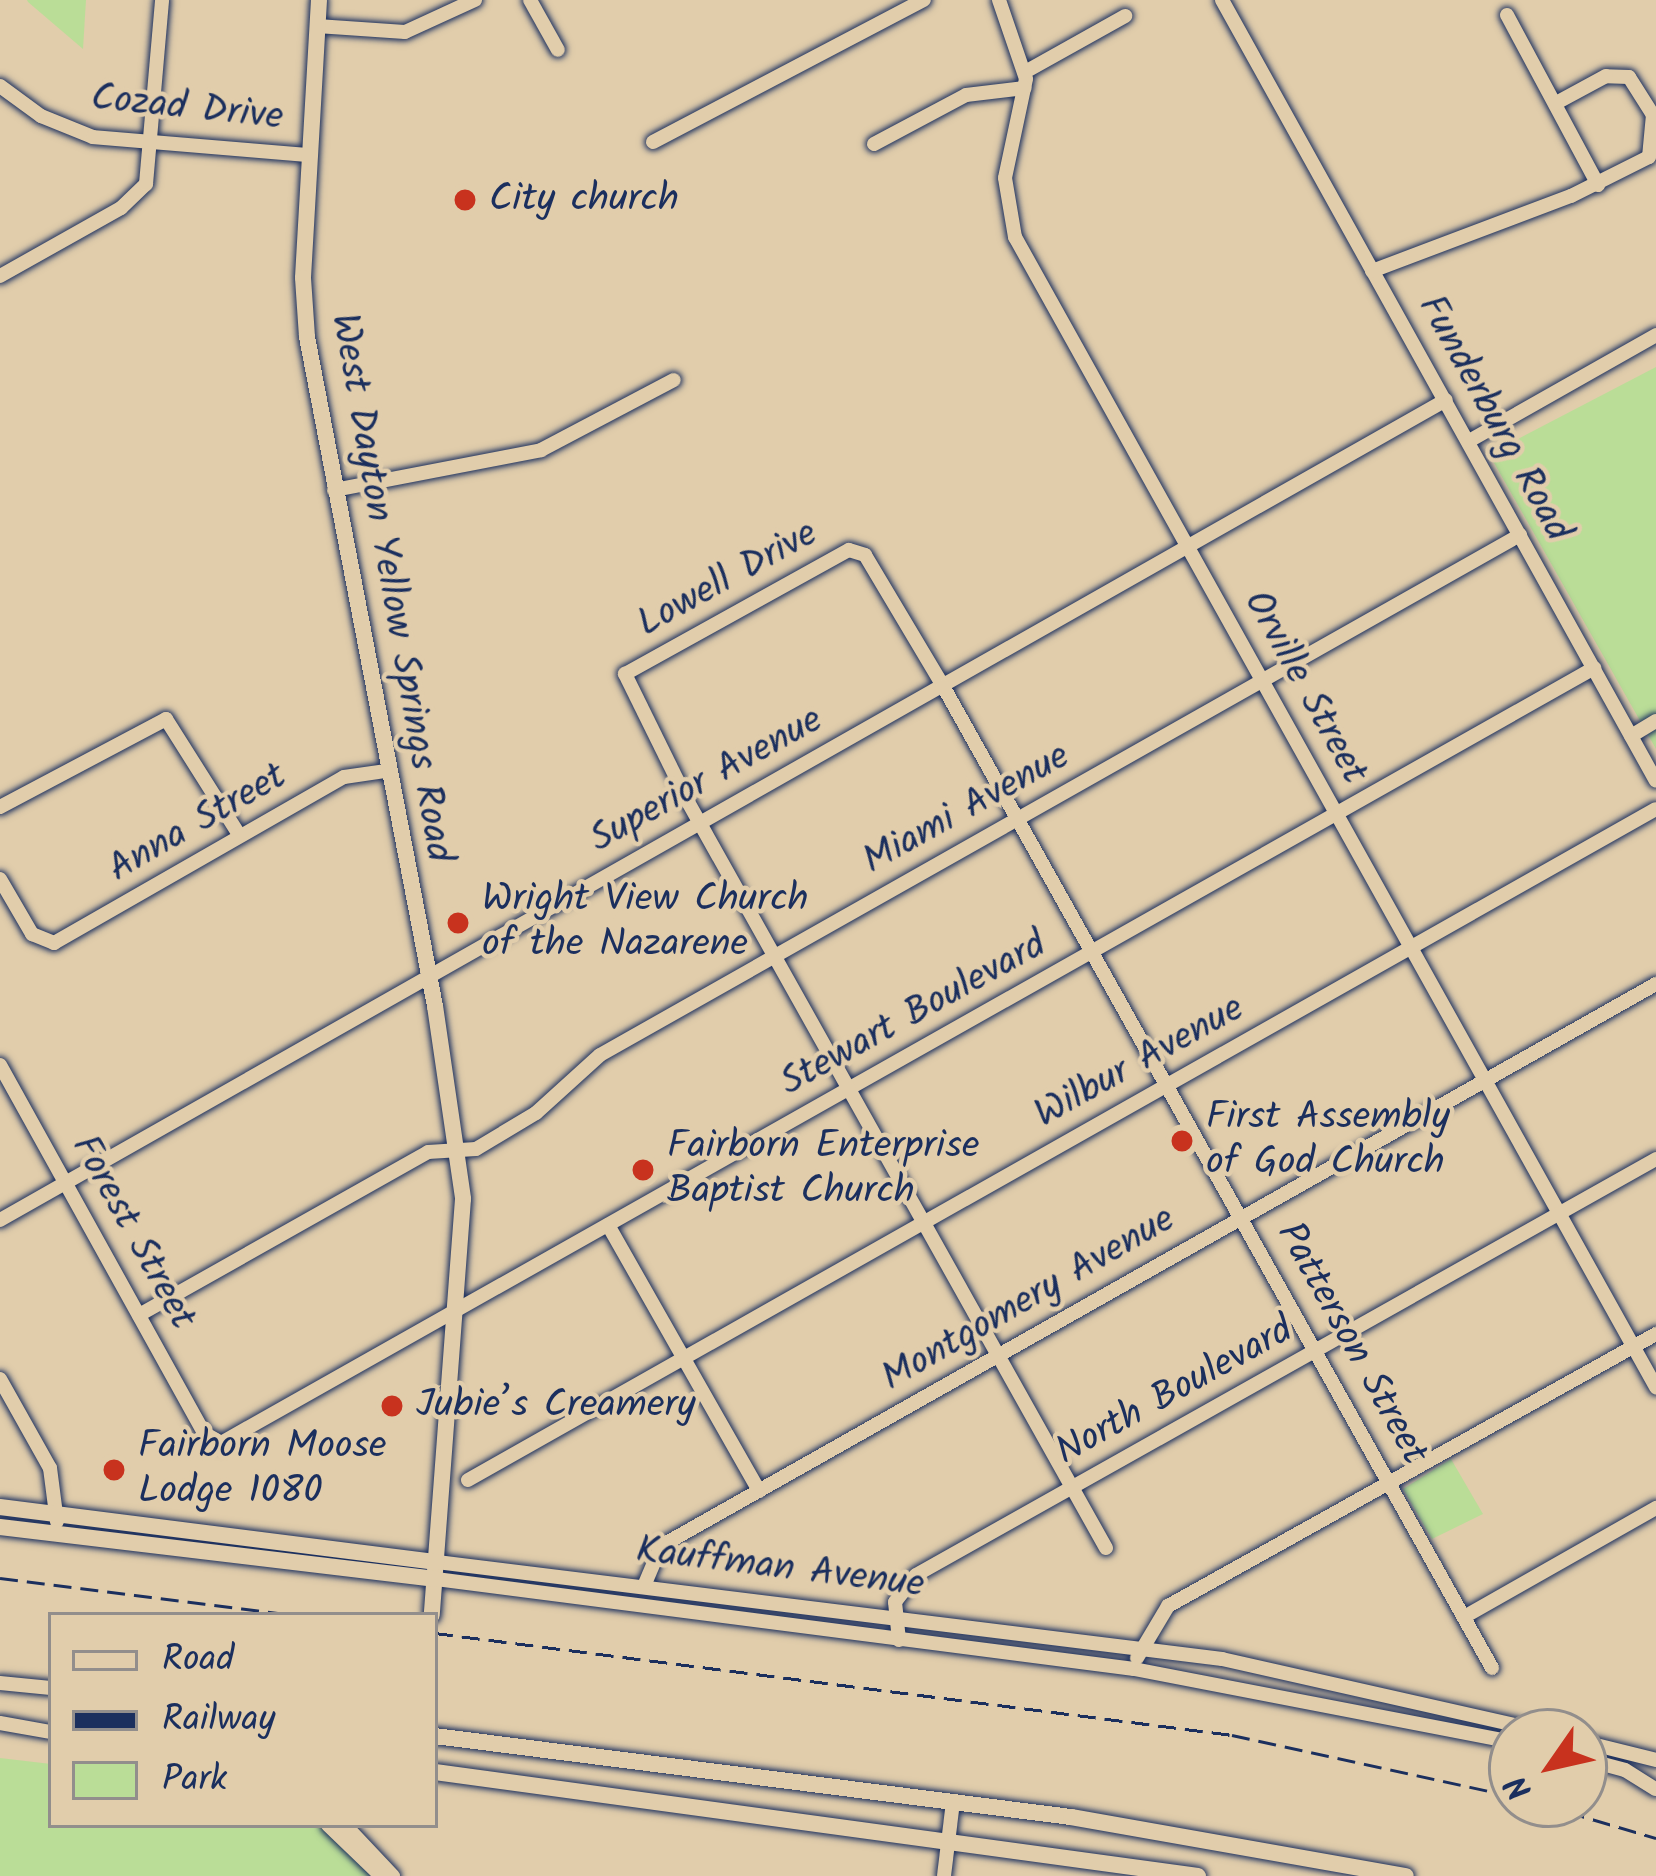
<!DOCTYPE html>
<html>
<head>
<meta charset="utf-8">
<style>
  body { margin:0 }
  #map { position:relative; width:1656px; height:1876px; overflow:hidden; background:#e1cdab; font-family:Kalam,sans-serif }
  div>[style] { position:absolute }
  .green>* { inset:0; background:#badd97 }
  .roads { filter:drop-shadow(0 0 3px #1b2f5e) drop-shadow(0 0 3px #1b2f5e) }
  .minor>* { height:14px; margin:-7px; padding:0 7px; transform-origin:7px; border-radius:7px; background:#e1cdab }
  .major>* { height:16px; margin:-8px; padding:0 8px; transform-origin:8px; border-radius:8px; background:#e1cdab }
  .rail>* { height:3px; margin-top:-1.5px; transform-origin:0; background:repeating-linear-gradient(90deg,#1b2f5e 0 18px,transparent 0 27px) }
  .dots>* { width:33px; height:33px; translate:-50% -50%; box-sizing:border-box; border:6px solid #e1cdab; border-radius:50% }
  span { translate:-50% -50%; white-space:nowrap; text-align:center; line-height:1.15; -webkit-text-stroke:9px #e1cdab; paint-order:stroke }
  .street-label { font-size:39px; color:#1b2f5e }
  .poi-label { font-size:39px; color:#1b2f5e }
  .left { translate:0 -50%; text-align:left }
  .legend { position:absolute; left:48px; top:1612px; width:390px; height:216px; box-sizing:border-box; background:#e1cdab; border:3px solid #928e8c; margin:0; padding:15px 21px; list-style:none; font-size:36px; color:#1b2f5e }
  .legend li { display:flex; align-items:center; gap:24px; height:60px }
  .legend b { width:60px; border:3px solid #928e8c }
  .north { position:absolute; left:1488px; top:1708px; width:120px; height:120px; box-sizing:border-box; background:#e1cdab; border:3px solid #928e8c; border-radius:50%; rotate:236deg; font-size:33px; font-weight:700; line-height:48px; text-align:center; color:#1b2f5e }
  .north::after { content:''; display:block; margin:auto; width:42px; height:54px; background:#c8321e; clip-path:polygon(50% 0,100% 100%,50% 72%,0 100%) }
</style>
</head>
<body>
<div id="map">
  <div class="green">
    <i style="clip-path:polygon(27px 0,86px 0,83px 49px,28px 2px)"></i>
    <i style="clip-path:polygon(1656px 367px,1656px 749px,1489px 454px)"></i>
    <i style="clip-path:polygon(1451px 1459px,1483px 1514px,1432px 1539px,1403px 1489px)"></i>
    <i style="clip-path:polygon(0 1758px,51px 1764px,51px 1825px,320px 1825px,372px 1876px,0 1876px)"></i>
  </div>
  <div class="roads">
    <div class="minor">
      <i style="left:530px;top:0;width:57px;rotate:60.8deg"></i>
      <i style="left:999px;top:0;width:83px;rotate:71.1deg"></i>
      <i style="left:1026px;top:79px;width:101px;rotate:102deg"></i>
      <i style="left:1005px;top:178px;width:60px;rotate:80.4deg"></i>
      <i style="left:1015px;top:237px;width:1317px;rotate:60.87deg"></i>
      <i style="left:1222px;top:0;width:893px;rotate:60.94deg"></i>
      <i style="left:1507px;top:15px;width:193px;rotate:61.8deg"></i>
      <i style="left:317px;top:26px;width:88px;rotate:3.9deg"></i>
      <i style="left:405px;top:32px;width:77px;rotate:-24.6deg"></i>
      <i style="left:1025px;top:72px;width:115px;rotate:-29.2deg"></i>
      <i style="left:0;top:86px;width:51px;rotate:36.2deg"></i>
      <i style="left:41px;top:116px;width:56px;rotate:22deg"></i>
      <i style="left:93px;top:137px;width:217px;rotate:4.8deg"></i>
      <i style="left:653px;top:142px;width:306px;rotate:-27.7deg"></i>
      <i style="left:874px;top:144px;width:104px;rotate:-28deg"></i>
      <i style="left:966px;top:95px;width:59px;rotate:-6.8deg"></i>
      <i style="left:1372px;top:271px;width:213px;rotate:-20.7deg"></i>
      <i style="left:1571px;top:196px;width:87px;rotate:-26.6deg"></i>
      <i style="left:1649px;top:157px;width:42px;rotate:-84.6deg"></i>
      <i style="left:1653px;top:115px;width:45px;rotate:-122.3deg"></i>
      <i style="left:1629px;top:77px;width:23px;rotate:-178deg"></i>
      <i style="left:1606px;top:76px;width:57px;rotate:151.6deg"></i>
      <i style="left:0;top:276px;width:139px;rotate:-29.3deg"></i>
      <i style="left:121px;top:208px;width:35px;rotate:-44deg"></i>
      <i style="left:146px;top:184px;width:185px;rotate:-85deg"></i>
      <i style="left:1469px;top:441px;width:215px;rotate:-29.5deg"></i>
      <i style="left:334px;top:490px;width:211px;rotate:-10.9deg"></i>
      <i style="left:541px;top:450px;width:150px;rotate:-27.8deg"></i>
      <i style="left:1631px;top:736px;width:29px;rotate:-31deg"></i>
      <i style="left:0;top:807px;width:188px;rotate:-27.9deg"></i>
      <i style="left:166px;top:719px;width:138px;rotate:57.7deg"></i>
      <i style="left:0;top:879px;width:64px;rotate:59.8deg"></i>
      <i style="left:32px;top:934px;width:24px;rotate:22deg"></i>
      <i style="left:54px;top:943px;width:334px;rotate:-29.8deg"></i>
      <i style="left:344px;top:777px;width:41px;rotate:-8.3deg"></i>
      <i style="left:0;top:1065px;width:421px;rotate:61deg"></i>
      <i style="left:204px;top:1433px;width:20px;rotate:30deg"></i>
      <i style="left:221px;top:1443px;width:1577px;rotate:-29.44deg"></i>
      <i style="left:0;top:1220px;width:1662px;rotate:-29.56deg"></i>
      <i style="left:608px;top:1225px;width:306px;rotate:60.4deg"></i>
      <i style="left:139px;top:1315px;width:332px;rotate:-29.4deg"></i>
      <i style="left:428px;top:1152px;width:48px;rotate:-3.6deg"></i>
      <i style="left:476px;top:1149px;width:70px;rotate:-31deg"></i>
      <i style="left:536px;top:1113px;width:86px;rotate:-42.2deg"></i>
      <i style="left:600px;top:1055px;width:1057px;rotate:-29.48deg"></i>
      <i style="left:0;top:1379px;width:102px;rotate:60.7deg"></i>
      <i style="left:50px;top:1468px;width:54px;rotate:82.6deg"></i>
      <i style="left:468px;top:1480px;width:1364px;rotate:-29.46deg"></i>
      <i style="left:1106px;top:1548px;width:855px;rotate:-119.26deg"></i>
      <i style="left:688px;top:802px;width:143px;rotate:-116.2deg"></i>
      <i style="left:625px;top:674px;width:256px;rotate:-29deg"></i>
      <i style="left:849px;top:550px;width:17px;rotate:17deg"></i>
      <i style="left:865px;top:555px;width:152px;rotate:59.2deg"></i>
      <i style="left:943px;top:686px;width:1125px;rotate:60.79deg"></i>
      <i style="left:437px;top:1562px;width:791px;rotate:7.04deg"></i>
      <i style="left:1222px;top:1659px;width:331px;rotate:12.7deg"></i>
      <i style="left:436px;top:1579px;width:704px;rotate:7.35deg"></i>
      <i style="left:1134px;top:1669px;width:385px;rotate:10.9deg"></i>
      <i style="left:644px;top:1586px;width:43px;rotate:-67deg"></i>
      <i style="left:661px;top:1546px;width:1143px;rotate:-29.46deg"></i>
      <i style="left:1464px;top:1617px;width:221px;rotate:-29.6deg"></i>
      <i style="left:899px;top:1640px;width:38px;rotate:-96deg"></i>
      <i style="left:895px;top:1602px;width:34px;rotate:-52deg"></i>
      <i style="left:916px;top:1575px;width:849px;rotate:-29.34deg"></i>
      <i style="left:1137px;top:1658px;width:61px;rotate:-59.2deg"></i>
      <i style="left:1168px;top:1606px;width:559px;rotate:-29.13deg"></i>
      <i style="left:0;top:1683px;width:51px;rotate:5.6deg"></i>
      <i style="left:0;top:1723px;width:52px;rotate:10deg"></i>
      <i style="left:1584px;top:1742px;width:74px;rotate:14deg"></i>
      <i style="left:1584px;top:1759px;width:42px;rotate:15deg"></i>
      <i style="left:1625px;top:1770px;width:36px;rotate:32deg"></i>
      <i style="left:328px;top:1825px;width:74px;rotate:43.9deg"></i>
      <i style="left:345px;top:1825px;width:70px;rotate:46.7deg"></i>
      <i style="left:944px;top:1876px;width:75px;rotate:-83.1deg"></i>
    </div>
    <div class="major">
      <i style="left:319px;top:0;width:278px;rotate:93.3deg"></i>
      <i style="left:303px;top:278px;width:59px;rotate:86.1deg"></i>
      <i style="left:307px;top:337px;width:681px;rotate:79.17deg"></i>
      <i style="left:435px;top:1006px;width:195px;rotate:81.7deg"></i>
      <i style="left:463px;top:1199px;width:417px;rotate:94.3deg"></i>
      <i style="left:0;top:1507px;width:440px;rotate:7.2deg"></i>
      <i style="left:0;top:1527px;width:439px;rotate:6.8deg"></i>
      <i style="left:435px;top:1736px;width:641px;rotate:7.26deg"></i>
      <i style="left:1071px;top:1817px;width:340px;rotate:10deg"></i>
      <i style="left:435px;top:1772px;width:770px;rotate:7.76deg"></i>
    </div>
  </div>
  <div class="rail">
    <i style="left:0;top:1578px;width:296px;rotate:7.2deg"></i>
    <i style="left:435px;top:1633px;width:804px;rotate:7.29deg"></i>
    <i style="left:1232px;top:1735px;width:287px;rotate:12.3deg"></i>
    <i style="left:1541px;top:1804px;width:120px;rotate:16.5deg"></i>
  </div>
  <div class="dots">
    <i style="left:465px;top:200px;background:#c8321e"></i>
    <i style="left:458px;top:923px;background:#c8321e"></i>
    <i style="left:1182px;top:1141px;background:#c8321e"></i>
    <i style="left:643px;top:1170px;background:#c8321e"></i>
    <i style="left:392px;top:1406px;background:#c8321e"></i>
    <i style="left:114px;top:1470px;background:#c8321e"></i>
  </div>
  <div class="street-label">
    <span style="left:187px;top:109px;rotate:6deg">Cozad Drive</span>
    <span style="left:1493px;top:419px;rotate:61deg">Funderburg Road</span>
    <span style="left:728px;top:580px;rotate:-29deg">Lowell Drive</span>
    <span style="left:390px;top:588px;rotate:80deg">West Dayton Yellow Springs Road</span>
    <span style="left:1304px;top:688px;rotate:61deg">Orville Street</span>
    <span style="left:707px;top:781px;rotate:-29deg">Superior Avenue</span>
    <span style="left:967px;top:810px;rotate:-29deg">Miami Avenue</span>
    <span style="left:198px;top:824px;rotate:-30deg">Anna Street</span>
    <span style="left:914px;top:1015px;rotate:-29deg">Stewart Boulevard</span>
    <span style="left:1140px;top:1063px;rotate:-29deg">Wilbur Avenue</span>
    <span style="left:132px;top:1233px;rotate:61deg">Forest Street</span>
    <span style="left:1029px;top:1300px;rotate:-30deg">Montgomery Avenue</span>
    <span style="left:1351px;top:1344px;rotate:61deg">Patterson Street</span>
    <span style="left:1175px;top:1392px;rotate:-29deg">North Boulevard</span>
    <span style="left:780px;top:1569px;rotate:7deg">Kauffman Avenue</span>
  </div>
  <div class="poi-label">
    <span class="left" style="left:489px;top:200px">City church</span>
    <span class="left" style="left:482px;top:923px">Wright View Church<br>of the Nazarene</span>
    <span class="left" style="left:1206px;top:1141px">First Assembly<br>of God Church</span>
    <span class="left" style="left:667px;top:1170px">Fairborn Enterprise<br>Baptist Church</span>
    <span class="left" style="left:416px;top:1406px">Jubie’s Creamery</span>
    <span class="left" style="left:138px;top:1470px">Fairborn Moose<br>Lodge 1080</span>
  </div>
  <ul class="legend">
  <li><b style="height:15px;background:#e1cdab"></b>Road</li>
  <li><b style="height:15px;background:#1b2f5e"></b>Railway</li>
  <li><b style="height:33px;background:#badd97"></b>Park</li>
  </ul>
  <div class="north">N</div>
</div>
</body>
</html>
